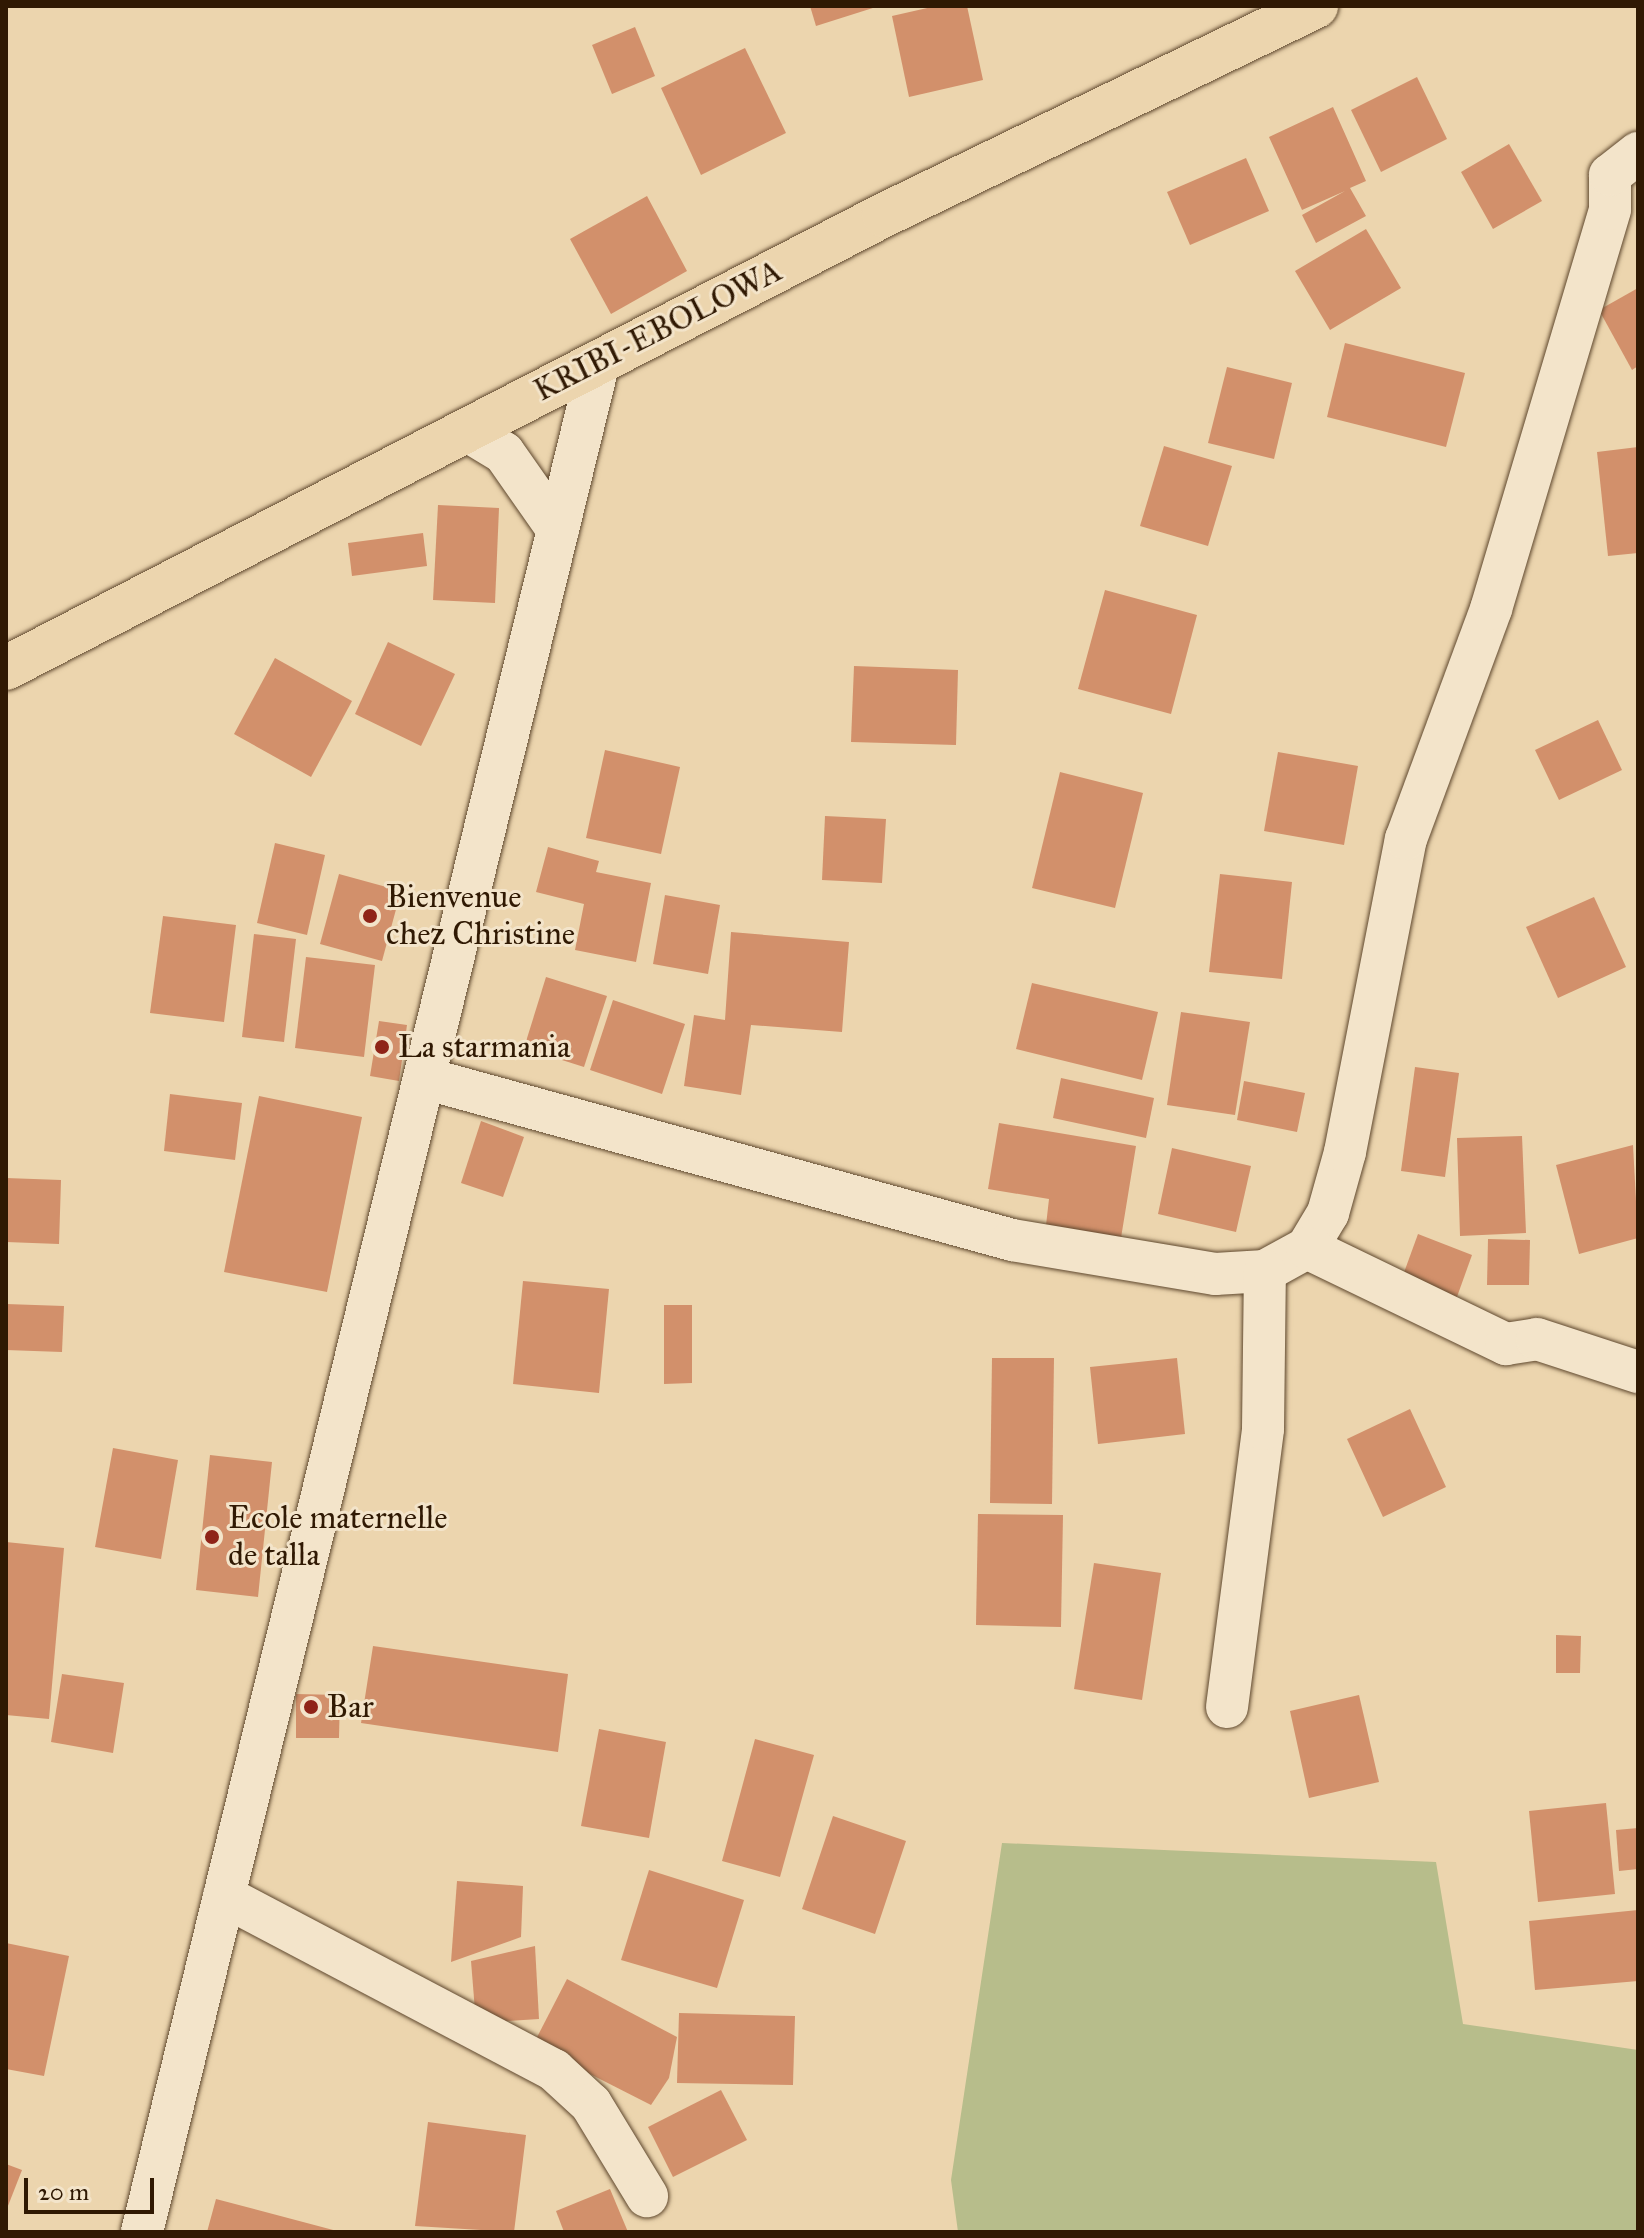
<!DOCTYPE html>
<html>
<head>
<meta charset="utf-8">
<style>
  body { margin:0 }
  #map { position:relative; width:1644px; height:2238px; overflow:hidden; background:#ecd5ae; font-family:"IM FELL Great Primer",serif }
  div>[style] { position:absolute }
  .green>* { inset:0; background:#b7bd8b }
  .building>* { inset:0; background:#d2906b }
  .roads { filter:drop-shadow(0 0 2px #5f482e) drop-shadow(0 0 2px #5f482e) }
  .minor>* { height:42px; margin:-21px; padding:0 21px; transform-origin:21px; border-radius:21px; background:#f3e4ca }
  .highway>* { height:44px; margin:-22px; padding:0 22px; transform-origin:22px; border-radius:22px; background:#ecd5ae }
  .dots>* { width:22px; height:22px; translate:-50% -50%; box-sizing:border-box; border:4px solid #f3e4ca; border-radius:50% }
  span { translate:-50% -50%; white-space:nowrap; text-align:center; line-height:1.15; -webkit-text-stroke:6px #f3e4ca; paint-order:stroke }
  .street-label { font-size:32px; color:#301903 }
  .poi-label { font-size:32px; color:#301903 }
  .left { translate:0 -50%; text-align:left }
  .frame { position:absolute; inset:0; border:8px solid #301903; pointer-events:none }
  .scale { position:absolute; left:24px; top:2178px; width:130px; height:36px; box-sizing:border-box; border:4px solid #301903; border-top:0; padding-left:10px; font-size:24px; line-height:28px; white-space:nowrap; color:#301903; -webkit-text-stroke:6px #f3e4ca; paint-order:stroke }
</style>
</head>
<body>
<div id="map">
  <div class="green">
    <i style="clip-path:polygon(1002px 1843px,1436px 1862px,1463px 2024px,1638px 2050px,1638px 2232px,958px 2232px,951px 2180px)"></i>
  </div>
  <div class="building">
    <i style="clip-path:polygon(810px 6px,876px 6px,876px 7px,816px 26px)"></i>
    <i style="clip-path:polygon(936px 6px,967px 6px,983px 80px,909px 97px,892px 16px)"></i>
    <i style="clip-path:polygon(635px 27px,655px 76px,612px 94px,592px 45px)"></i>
    <i style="clip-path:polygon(745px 48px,786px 133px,701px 175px,661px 88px)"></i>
    <i style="clip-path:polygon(1417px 77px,1447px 139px,1381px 172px,1351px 110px)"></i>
    <i style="clip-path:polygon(1333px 107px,1366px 181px,1350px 188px,1366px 216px,1316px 243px,1302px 215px,1345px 191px,1302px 210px,1269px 137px)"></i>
    <i style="clip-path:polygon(1509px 144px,1542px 201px,1493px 229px,1461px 172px)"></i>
    <i style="clip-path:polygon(1246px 158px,1269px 211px,1190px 245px,1167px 192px)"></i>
    <i style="clip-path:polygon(647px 196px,687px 271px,611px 314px,570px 239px)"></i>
    <i style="clip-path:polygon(1366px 229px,1401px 288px,1330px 330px,1295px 271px)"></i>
    <i style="clip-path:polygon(1638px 288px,1638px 366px,1632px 370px,1599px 310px)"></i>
    <i style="clip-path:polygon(1345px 343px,1465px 373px,1446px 447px,1327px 417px)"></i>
    <i style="clip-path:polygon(1227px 367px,1292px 383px,1274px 459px,1208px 443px)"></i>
    <i style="clip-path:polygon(1164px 446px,1232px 466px,1208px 546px,1140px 526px)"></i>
    <i style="clip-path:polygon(1638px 447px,1638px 553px,1608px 556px,1597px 452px)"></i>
    <i style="clip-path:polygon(438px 505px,499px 508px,495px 603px,433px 600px)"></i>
    <i style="clip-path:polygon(423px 533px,427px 566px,352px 576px,348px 543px)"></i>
    <i style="clip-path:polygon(1105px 590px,1197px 615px,1171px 714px,1078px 689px)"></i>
    <i style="clip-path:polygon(388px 642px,455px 674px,421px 746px,355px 714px)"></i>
    <i style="clip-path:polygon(275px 658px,352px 701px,311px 777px,234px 734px)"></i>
    <i style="clip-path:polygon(854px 666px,958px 670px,956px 745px,851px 742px)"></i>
    <i style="clip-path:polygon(1598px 720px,1622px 770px,1559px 800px,1535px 750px)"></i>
    <i style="clip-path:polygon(605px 750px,680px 767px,661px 854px,586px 838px)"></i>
    <i style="clip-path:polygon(1278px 752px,1358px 766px,1344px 845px,1264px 831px)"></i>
    <i style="clip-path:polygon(1060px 772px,1143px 793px,1115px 908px,1032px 888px)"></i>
    <i style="clip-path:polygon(825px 816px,886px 819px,882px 883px,822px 880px)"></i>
    <i style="clip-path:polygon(275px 843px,325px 855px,307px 935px,257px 923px)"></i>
    <i style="clip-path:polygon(548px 847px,599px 861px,596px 872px,651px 883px,636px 962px,575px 950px,584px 904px,536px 892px)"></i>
    <i style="clip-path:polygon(339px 874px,401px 891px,382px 961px,320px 944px)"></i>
    <i style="clip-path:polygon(1220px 874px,1292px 882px,1282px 979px,1209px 972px)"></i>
    <i style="clip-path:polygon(665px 895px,720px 905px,708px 974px,653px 964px)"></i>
    <i style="clip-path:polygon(1594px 897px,1626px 967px,1558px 998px,1526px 927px)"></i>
    <i style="clip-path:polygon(163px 916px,236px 925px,224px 1022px,150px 1013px)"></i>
    <i style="clip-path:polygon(731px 932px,849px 942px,842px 1032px,751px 1025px,741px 1095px,684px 1086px,694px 1015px,725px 1020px)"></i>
    <i style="clip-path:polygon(254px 934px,296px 939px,284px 1042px,242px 1037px)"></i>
    <i style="clip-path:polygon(306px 957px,375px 965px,364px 1057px,295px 1048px)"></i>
    <i style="clip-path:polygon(546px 977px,607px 996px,584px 1067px,524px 1048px)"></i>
    <i style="clip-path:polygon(1032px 983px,1158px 1012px,1142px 1080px,1016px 1049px)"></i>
    <i style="clip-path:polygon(613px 1000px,685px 1024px,662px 1094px,590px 1070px)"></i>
    <i style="clip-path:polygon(1181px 1012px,1250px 1022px,1235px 1115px,1167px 1105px)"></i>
    <i style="clip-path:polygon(379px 1021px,407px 1025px,399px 1081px,370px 1076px)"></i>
    <i style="clip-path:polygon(1415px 1067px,1459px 1073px,1445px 1177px,1401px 1171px)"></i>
    <i style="clip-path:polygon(1061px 1078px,1154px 1098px,1146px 1138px,1053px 1118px)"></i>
    <i style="clip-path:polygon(1244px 1081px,1305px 1093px,1297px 1132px,1237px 1120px)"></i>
    <i style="clip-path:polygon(170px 1094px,242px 1103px,235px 1160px,164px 1151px)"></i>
    <i style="clip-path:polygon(259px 1096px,362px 1117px,327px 1292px,224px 1272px)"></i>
    <i style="clip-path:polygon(481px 1121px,524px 1137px,503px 1197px,461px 1183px)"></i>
    <i style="clip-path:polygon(999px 1123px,1136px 1146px,1120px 1244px,1045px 1234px,1049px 1199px,988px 1189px)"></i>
    <i style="clip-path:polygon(1522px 1136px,1526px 1233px,1460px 1236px,1457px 1138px)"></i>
    <i style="clip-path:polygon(1633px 1145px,1638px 1238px,1579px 1254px,1556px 1165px)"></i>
    <i style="clip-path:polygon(1172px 1148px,1251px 1166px,1236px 1232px,1158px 1214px)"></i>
    <i style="clip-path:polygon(6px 1178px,61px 1180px,59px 1244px,6px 1242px)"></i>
    <i style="clip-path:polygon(1418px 1234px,1472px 1255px,1453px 1308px,1398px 1289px)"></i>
    <i style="clip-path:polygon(1488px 1239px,1530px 1240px,1529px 1285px,1487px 1285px)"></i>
    <i style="clip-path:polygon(523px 1281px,609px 1289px,599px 1393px,513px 1384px)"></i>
    <i style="clip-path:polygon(6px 1304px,64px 1306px,62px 1352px,6px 1350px)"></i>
    <i style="clip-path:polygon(664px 1305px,692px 1305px,692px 1383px,664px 1384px)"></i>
    <i style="clip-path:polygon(992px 1358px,1054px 1358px,1052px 1504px,990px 1503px)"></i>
    <i style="clip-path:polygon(1177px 1358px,1185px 1434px,1098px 1444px,1090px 1367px)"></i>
    <i style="clip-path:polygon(1410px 1409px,1446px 1487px,1383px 1517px,1347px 1439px)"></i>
    <i style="clip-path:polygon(113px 1448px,178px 1460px,161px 1559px,95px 1547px)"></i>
    <i style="clip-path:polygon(210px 1455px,272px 1462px,258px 1597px,196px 1590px)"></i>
    <i style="clip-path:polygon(978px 1514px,1063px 1515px,1061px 1627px,976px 1625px)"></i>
    <i style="clip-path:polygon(6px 1542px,64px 1548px,49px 1719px,6px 1715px)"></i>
    <i style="clip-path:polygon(1094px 1563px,1161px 1573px,1142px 1700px,1074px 1689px)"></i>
    <i style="clip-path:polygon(1556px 1635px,1581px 1636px,1580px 1673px,1556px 1673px)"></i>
    <i style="clip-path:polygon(373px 1646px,568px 1674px,558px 1752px,361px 1723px)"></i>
    <i style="clip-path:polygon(62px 1674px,124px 1683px,113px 1753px,51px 1742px)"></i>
    <i style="clip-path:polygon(296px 1694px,340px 1695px,339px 1738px,296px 1738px)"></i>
    <i style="clip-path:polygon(1359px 1695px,1379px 1782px,1309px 1798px,1290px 1711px)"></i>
    <i style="clip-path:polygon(599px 1729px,666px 1742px,649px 1838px,581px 1826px)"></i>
    <i style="clip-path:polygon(755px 1739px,814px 1755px,780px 1877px,722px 1861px)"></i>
    <i style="clip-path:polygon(1606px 1803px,1615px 1894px,1538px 1902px,1529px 1811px)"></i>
    <i style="clip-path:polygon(833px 1816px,906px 1841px,875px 1934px,802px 1909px)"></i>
    <i style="clip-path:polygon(1638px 1828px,1638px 1869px,1619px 1871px,1616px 1830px)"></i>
    <i style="clip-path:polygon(649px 1870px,744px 1900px,717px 1988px,621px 1960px)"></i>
    <i style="clip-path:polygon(457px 1881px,523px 1886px,521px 1937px,451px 1962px)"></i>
    <i style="clip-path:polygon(1638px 1910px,1638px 1981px,1535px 1990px,1529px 1921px)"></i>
    <i style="clip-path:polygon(6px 1943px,69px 1956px,44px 2076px,6px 2069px)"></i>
    <i style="clip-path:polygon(535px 1946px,539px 2019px,476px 2023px,471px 1961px)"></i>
    <i style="clip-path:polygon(567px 1979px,677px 2037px,669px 2078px,651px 2105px,533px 2045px)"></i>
    <i style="clip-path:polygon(679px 2013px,795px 2016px,793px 2085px,677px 2083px)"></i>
    <i style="clip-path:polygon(721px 2090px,747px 2140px,673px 2177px,648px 2127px)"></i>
    <i style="clip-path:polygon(428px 2122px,526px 2135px,514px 2232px,415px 2226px)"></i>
    <i style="clip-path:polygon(6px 2164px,22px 2170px,6px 2211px)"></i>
    <i style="clip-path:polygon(610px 2189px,628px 2232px,564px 2232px,556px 2211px)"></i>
    <i style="clip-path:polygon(216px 2199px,337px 2231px,336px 2232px,207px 2232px)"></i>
  </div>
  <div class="roads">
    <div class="minor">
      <i style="left:466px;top:430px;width:44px;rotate:31.2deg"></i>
      <i style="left:504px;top:453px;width:94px;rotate:55deg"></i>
      <i style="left:424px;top:1078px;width:610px;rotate:15.4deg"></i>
      <i style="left:1012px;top:1240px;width:206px;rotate:9.5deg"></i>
      <i style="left:1215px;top:1274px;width:50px;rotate:-3.4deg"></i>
      <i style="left:1265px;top:1271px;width:48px;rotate:-28.7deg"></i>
      <i style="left:1307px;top:1248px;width:41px;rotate:-59deg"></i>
      <i style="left:1328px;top:1213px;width:63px;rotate:-74.4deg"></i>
      <i style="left:1345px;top:1152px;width:319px;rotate:-79deg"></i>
      <i style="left:1406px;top:839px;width:245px;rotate:-69.7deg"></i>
      <i style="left:1491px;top:609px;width:417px;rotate:-73.4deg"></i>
      <i style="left:1610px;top:209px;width:34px;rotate:-90deg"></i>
      <i style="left:1610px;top:175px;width:36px;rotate:-38deg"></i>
      <i style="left:1307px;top:1248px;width:221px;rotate:25.8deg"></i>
      <i style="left:1506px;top:1344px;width:31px;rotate:-9deg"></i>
      <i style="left:1537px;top:1339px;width:106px;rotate:18.1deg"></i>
      <i style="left:1227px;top:1707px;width:280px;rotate:-82.6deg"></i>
      <i style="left:1263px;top:1429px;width:158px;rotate:-89.3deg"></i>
      <i style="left:224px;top:1896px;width:373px;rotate:27.8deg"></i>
      <i style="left:554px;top:2070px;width:50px;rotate:42.6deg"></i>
      <i style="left:591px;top:2104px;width:108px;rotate:58.7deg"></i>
      <i style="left:142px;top:2232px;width:1926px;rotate:-76.27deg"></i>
    </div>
    <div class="highway">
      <i style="left:6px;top:668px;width:988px;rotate:-27.29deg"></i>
      <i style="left:884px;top:215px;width:480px;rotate:-25.8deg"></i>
    </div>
  </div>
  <div class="dots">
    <i style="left:370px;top:916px;background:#8f2418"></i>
    <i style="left:382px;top:1047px;background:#8f2418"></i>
    <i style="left:212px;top:1537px;background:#8f2418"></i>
    <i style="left:311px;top:1707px;background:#8f2418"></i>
  </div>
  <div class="street-label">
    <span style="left:658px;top:331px;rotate:-27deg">KRIBI-EBOLOWA</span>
  </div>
  <div class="poi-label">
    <span class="left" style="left:386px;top:916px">Bienvenue<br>chez Christine</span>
    <span class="left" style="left:398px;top:1047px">La starmania</span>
    <span class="left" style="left:228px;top:1537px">Ecole maternelle<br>de talla</span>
    <span class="left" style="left:327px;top:1707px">Bar</span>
  </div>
  <div class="frame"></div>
  <div class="scale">20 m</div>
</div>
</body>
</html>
